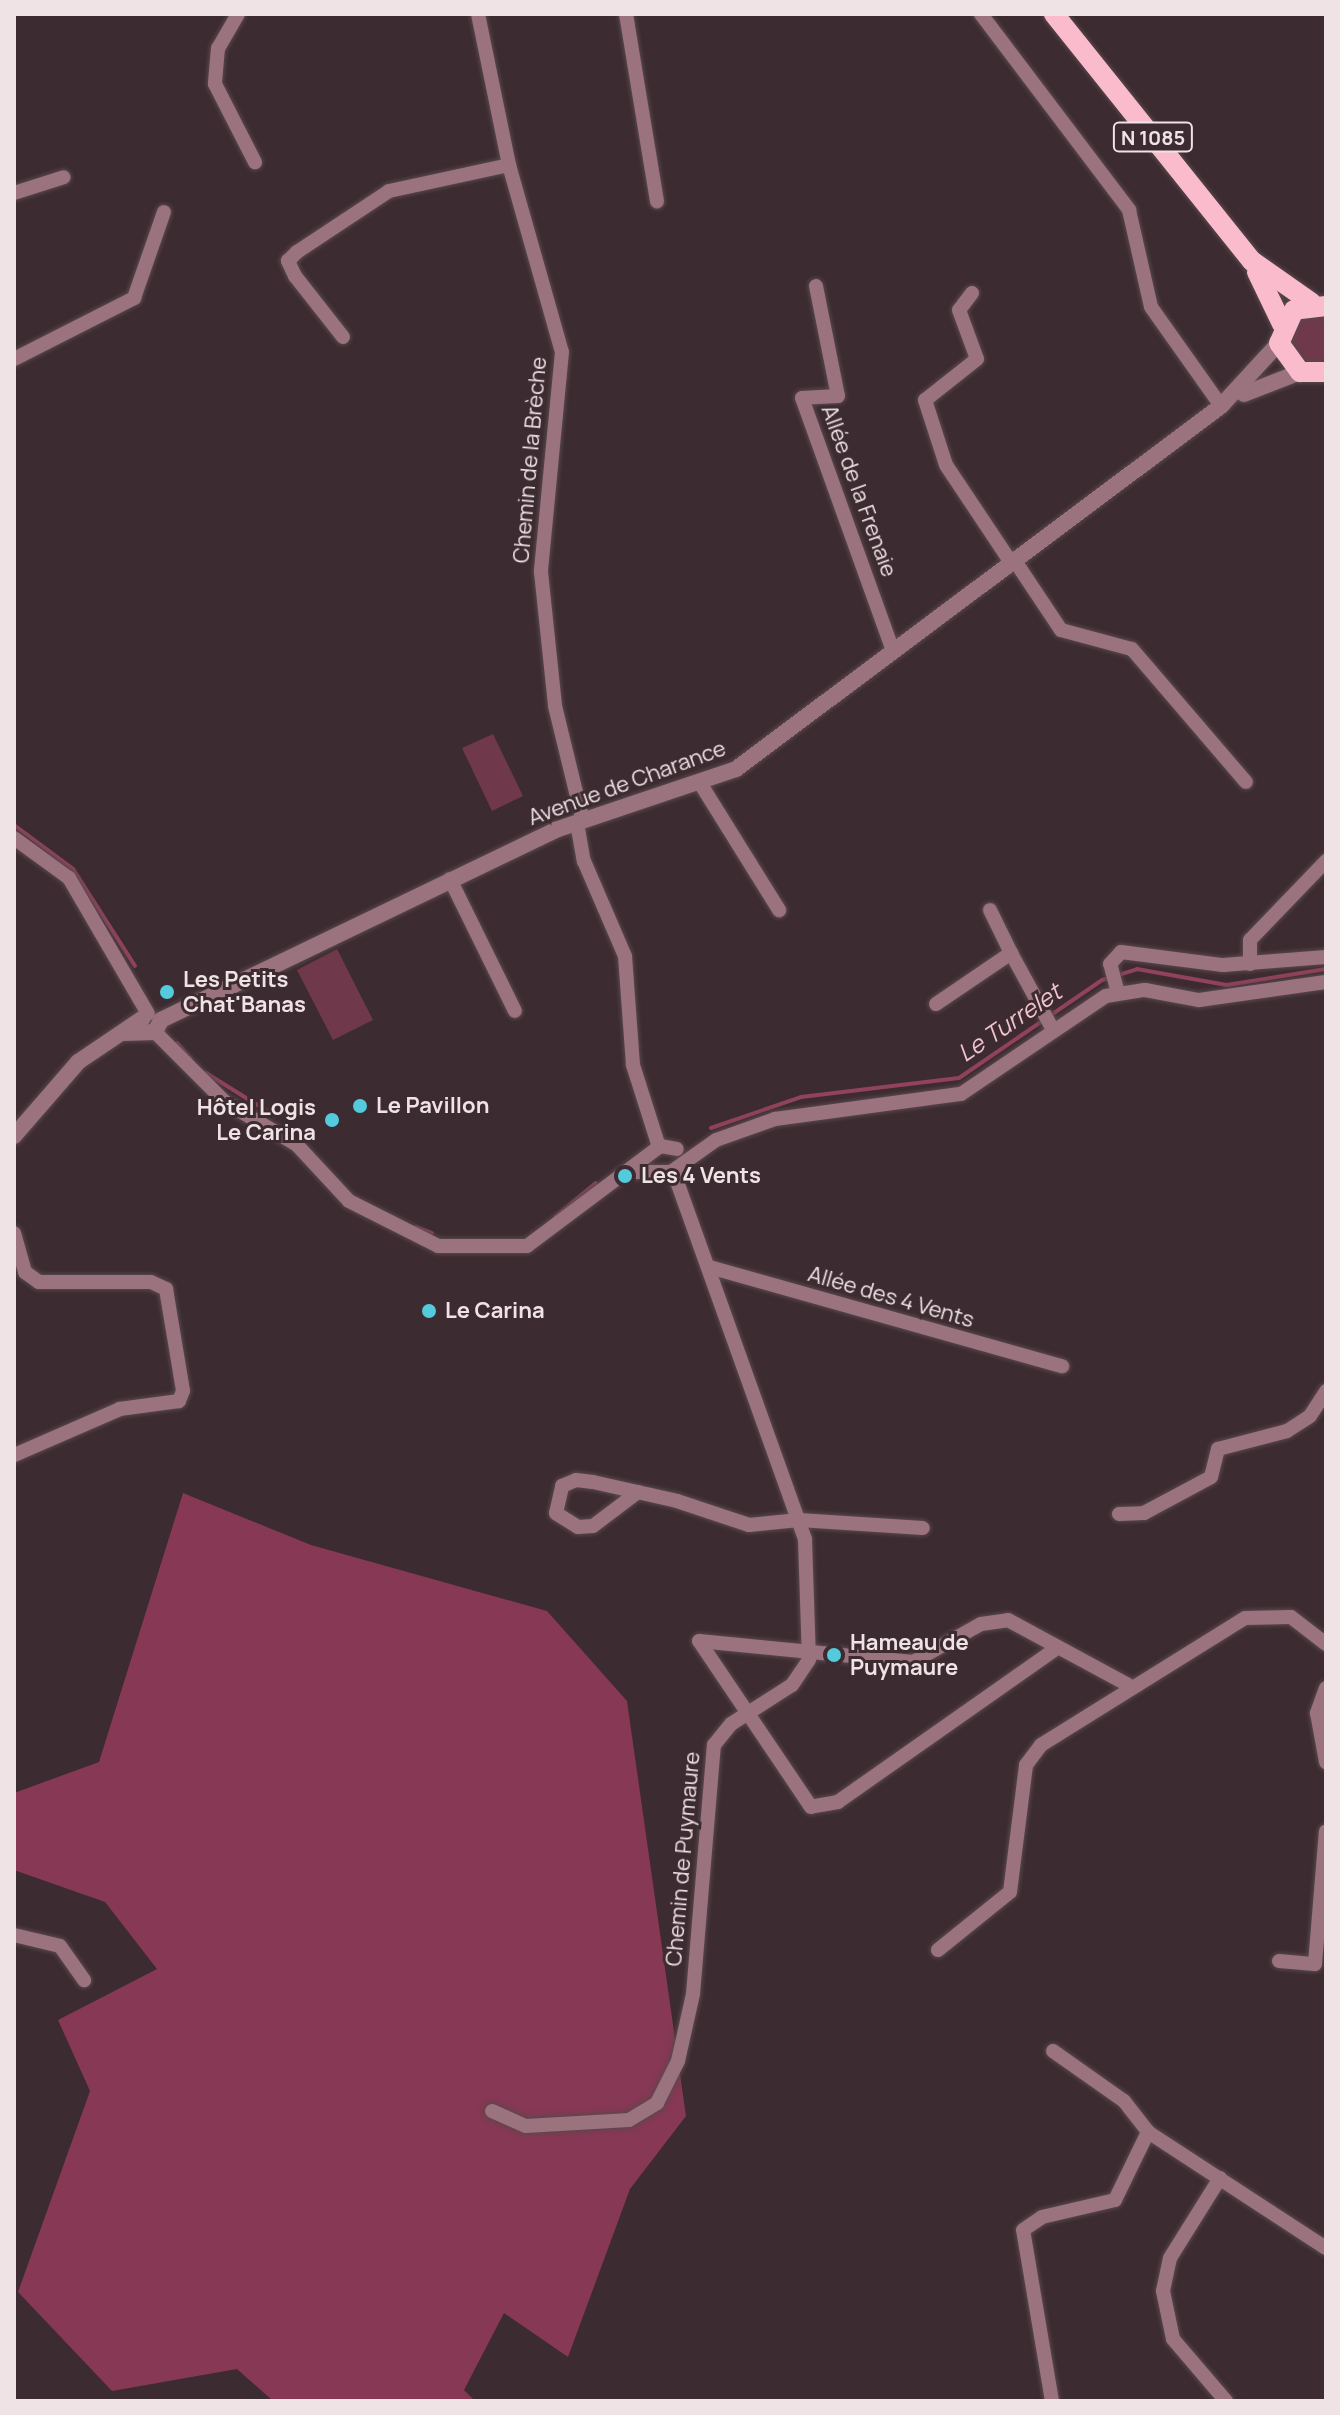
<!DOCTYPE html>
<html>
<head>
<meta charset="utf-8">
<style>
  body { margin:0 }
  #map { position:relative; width:1340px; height:2415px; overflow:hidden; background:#3c2b30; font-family:Manrope,sans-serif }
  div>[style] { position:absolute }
  .green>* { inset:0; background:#6f394b }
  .forest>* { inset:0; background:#863854 }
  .stream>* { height:4px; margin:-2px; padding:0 2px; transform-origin:2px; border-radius:2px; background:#91425d }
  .roads { filter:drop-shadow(0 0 2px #59484d) drop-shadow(0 0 2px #59484d) }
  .minor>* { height:14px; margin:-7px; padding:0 7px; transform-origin:7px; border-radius:7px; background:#9a737e }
  .tertiary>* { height:16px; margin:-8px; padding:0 8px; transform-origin:8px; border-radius:8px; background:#9a737e }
  .primary>* { height:20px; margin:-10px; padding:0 10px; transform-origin:10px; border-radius:10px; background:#fabbcc }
  .dots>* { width:22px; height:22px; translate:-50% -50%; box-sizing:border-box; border:4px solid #3c2b30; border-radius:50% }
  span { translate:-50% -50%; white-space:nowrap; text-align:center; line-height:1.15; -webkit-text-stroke:6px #3c2b30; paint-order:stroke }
  .shield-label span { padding:2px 6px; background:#3c2b30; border:2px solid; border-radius:6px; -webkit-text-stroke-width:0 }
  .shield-label { font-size:20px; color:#efe3e6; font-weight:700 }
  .street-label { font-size:22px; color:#efe3e6 }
  .poi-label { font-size:22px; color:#efe3e6; font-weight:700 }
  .left { translate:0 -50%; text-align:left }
  .right { translate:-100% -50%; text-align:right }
  .water-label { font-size:24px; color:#f3c3d0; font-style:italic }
  .frame { position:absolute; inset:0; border:16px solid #efe3e6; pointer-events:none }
</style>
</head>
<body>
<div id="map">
  <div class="green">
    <i style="clip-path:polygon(1326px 315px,1326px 357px,1321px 364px,1303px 363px,1287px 341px,1300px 316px)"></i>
    <i style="clip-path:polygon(493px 734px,523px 796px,492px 811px,462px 748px)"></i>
    <i style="clip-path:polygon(337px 949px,373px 1020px,333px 1040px,297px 970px)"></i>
  </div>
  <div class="forest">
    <i style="clip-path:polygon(183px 1493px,311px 1545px,547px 1611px,627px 1701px,686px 2116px,630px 2189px,568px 2357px,504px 2313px,464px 2390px,475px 2401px,273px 2401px,237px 2369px,112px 2391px,18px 2292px,90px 2091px,58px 2020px,157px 1969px,105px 1902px,14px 1870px,14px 1793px,99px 1762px)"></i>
  </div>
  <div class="stream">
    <i style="left:14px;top:825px;width:74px;rotate:36.7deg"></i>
    <i style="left:73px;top:869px;width:115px;rotate:57.4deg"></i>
    <i style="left:177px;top:1043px;width:21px;rotate:49deg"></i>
    <i style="left:206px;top:1073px;width:81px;rotate:31.9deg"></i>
    <i style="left:711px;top:1128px;width:95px;rotate:-19deg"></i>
    <i style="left:801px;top:1097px;width:159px;rotate:-6.9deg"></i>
    <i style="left:959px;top:1078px;width:173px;rotate:-34.4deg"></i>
    <i style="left:1102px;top:980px;width:37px;rotate:-17deg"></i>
    <i style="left:1137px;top:969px;width:91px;rotate:10.1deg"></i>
    <i style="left:1227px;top:985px;width:100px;rotate:-9.2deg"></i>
    <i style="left:555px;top:1217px;width:53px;rotate:-39.7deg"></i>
    <i style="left:416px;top:1227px;width:17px;rotate:21deg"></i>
  </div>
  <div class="roads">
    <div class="minor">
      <i style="left:238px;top:14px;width:39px;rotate:120deg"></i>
      <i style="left:218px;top:48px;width:36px;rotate:95deg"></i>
      <i style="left:215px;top:84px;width:88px;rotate:62.9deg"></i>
      <i style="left:478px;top:14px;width:154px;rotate:78.4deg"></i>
      <i style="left:509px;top:165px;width:194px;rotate:74.2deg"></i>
      <i style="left:562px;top:352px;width:221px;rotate:95.5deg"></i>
      <i style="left:541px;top:572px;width:135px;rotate:84deg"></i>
      <i style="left:555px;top:706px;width:118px;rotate:76.3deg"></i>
      <i style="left:626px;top:14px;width:190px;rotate:80.6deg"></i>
      <i style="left:981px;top:14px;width:246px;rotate:52.9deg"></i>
      <i style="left:1129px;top:210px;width:99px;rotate:77.2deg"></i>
      <i style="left:1151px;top:307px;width:121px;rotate:54.7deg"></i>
      <i style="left:14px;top:193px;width:52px;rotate:-17.7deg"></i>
      <i style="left:816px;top:286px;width:112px;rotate:78.7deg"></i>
      <i style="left:838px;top:396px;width:36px;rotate:177deg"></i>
      <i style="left:802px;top:398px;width:266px;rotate:70.2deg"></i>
      <i style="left:972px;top:293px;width:21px;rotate:127deg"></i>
      <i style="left:959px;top:310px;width:52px;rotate:69.8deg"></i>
      <i style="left:977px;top:359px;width:66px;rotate:141.7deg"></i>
      <i style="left:925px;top:400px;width:68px;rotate:72.1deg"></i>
      <i style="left:946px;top:465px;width:119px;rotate:56.3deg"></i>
      <i style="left:343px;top:337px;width:78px;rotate:-128.2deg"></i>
      <i style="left:295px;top:276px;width:17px;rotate:-115deg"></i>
      <i style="left:288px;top:261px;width:13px;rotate:-45deg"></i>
      <i style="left:297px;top:252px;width:110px;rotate:-33.5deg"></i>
      <i style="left:389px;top:191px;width:123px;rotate:-12.2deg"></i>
      <i style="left:14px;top:359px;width:135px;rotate:-26.9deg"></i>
      <i style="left:134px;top:298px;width:91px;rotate:-70.8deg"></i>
      <i style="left:1015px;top:561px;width:83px;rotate:56.3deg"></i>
      <i style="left:1061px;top:630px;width:73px;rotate:15deg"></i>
      <i style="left:1132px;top:649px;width:175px;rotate:49.4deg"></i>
      <i style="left:700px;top:783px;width:150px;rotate:58.1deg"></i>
      <i style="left:577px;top:823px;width:39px;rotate:80deg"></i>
      <i style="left:584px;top:861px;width:103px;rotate:66.7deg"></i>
      <i style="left:625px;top:956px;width:109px;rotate:85.8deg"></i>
      <i style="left:633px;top:1065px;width:86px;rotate:72.4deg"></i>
      <i style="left:14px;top:838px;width:68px;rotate:36deg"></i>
      <i style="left:69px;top:878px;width:157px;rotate:59.8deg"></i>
      <i style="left:450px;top:879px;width:147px;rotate:63.8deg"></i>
      <i style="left:990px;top:910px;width:48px;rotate:64deg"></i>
      <i style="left:1250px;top:964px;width:24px;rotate:-90deg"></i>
      <i style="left:1250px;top:940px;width:110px;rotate:-46.1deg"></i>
      <i style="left:1118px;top:993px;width:30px;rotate:-105deg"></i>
      <i style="left:1110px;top:964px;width:16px;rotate:-47deg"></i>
      <i style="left:1121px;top:952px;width:103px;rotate:7.3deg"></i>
      <i style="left:1223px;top:965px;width:103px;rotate:-4.4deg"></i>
      <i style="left:936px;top:1004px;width:91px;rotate:-34.2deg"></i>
      <i style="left:1011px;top:953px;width:85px;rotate:61.3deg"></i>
      <i style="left:155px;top:1032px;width:99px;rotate:45deg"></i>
      <i style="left:225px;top:1102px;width:84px;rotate:30.8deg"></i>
      <i style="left:297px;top:1145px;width:76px;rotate:47.1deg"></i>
      <i style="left:349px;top:1201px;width:100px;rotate:26.8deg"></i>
      <i style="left:438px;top:1246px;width:89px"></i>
      <i style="left:527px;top:1246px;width:166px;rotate:-36.9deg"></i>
      <i style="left:660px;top:1146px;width:17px;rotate:10deg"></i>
      <i style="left:634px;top:1172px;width:37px"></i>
      <i style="left:671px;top:1172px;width:55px;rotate:-35.4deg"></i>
      <i style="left:716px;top:1140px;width:63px;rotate:-19.6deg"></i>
      <i style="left:775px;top:1119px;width:188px;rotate:-7.7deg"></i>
      <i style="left:961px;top:1094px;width:175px;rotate:-34.1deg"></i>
      <i style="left:1106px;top:996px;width:39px;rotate:-9deg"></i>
      <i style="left:1145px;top:990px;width:55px;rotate:10.5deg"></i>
      <i style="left:1199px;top:1000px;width:128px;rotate:-8.1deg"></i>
      <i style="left:14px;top:1233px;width:41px;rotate:74.2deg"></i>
      <i style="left:25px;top:1272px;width:17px;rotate:36deg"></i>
      <i style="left:39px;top:1282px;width:112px"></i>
      <i style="left:151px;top:1282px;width:17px;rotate:25deg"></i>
      <i style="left:166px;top:1289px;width:103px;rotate:80.5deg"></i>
      <i style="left:183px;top:1391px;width:11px;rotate:112deg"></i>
      <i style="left:179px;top:1401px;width:60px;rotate:172.3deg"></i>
      <i style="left:120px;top:1409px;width:116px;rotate:156.5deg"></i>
      <i style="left:709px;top:1267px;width:367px;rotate:15.7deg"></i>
      <i style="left:638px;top:1492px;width:56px;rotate:142.9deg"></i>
      <i style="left:593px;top:1526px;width:15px;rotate:176deg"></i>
      <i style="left:578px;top:1527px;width:26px;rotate:-148deg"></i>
      <i style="left:556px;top:1513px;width:28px;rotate:-77deg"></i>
      <i style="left:562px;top:1486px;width:15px;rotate:-23deg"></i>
      <i style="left:576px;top:1480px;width:17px;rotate:7deg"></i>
      <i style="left:593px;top:1482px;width:86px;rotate:12.7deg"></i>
      <i style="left:677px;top:1501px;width:76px;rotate:18.4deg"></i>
      <i style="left:749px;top:1525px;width:50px;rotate:-5.7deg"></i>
      <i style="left:799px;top:1520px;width:124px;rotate:3.7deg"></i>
      <i style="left:1119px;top:1514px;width:25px;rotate:-2deg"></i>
      <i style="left:1144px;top:1513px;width:76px;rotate:-28.2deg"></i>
      <i style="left:1211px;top:1477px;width:29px;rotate:-76deg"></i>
      <i style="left:1218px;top:1449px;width:71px;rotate:-14.6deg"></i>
      <i style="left:1287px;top:1431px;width:27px;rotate:-33deg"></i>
      <i style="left:1310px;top:1416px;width:30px;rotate:-57deg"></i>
      <i style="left:1057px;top:1648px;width:268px;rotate:144.9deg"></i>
      <i style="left:838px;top:1802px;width:27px;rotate:170deg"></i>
      <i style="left:811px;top:1807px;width:200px;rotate:-124deg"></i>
      <i style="left:699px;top:1641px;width:215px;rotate:5.6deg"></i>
      <i style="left:913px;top:1662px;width:78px;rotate:-29.2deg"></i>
      <i style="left:981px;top:1624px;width:27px;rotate:-8deg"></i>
      <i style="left:1008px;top:1620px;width:136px;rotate:28.4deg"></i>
      <i style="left:1326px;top:1688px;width:27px;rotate:110deg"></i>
      <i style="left:1317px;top:1713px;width:50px;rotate:79.6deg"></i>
      <i style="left:14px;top:1935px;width:47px;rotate:13.4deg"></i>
      <i style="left:60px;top:1946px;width:42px;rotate:54.8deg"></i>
      <i style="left:938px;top:1950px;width:92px;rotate:-38.9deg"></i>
      <i style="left:1010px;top:1892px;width:128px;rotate:-82.8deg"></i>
      <i style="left:1026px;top:1765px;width:25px;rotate:-53deg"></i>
      <i style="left:1041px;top:1745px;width:240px;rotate:-31.9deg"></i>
      <i style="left:1245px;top:1618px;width:46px;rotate:-1.2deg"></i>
      <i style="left:1291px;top:1617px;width:44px;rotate:37.6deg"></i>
      <i style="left:1279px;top:1961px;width:36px;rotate:5deg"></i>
      <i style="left:1315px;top:1964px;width:133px;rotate:-85.3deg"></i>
      <i style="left:1053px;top:2051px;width:87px;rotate:35.2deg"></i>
      <i style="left:1124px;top:2101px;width:39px;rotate:52deg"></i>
      <i style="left:1148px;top:2132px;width:212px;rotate:33.1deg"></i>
      <i style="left:492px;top:2111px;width:37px;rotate:24deg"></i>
      <i style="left:526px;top:2126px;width:103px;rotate:-3.3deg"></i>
      <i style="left:629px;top:2120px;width:33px;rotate:-31deg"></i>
      <i style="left:657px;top:2103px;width:47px;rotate:-63.4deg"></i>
      <i style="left:678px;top:2061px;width:69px;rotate:-77.4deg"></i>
      <i style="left:693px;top:1994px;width:250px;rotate:-85.2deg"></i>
      <i style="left:714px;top:1745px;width:27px;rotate:-51deg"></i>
      <i style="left:731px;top:1724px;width:72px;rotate:-32.6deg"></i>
      <i style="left:792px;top:1685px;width:30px;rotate:-56deg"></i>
      <i style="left:809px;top:1660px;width:121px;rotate:-91.9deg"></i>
      <i style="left:805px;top:1539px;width:391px;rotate:-109.7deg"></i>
      <i style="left:1220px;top:2178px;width:94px;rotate:122deg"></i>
      <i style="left:1170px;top:2258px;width:34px;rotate:102deg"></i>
      <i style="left:1163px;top:2291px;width:49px;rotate:78.2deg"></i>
      <i style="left:1173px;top:2339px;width:82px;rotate:49.5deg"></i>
      <i style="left:1052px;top:2401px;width:173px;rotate:-99.6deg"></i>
      <i style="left:1023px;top:2230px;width:23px;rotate:-34deg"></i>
      <i style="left:1042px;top:2217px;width:75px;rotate:-13.1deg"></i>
      <i style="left:1115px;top:2200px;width:76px;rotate:-64.1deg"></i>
    </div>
    <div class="tertiary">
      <i style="left:1244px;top:394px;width:60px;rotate:-21.4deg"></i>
      <i style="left:161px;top:1020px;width:437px;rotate:-25.7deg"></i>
      <i style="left:555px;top:830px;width:191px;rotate:-18.6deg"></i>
      <i style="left:736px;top:769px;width:606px;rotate:-36.81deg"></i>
      <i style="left:1221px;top:406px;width:86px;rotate:-47.4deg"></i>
      <i style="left:124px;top:1033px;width:31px;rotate:-2deg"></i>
      <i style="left:155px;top:1032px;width:13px;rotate:-63deg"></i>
      <i style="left:14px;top:1136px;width:98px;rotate:-49.1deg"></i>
      <i style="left:78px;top:1062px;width:78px;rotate:-34.1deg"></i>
    </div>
    <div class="primary">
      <i style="left:1054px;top:14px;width:317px;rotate:51.3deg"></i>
      <i style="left:1252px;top:261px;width:73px;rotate:35deg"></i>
      <i style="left:1257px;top:272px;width:58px;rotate:64.3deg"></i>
      <i style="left:1326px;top:306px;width:32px;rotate:173deg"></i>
      <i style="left:1294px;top:310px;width:36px;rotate:114deg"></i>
      <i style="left:1279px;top:343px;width:36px;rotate:54deg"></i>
      <i style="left:1300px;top:372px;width:26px"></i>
    </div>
  </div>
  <div class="dots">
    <i style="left:167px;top:992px;background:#54cadd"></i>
    <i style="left:360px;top:1106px;background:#54cadd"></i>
    <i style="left:332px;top:1120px;background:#54cadd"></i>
    <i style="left:625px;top:1176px;background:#54cadd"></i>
    <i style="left:429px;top:1311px;background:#54cadd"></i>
    <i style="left:834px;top:1655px;background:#54cadd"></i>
  </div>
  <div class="shield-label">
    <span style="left:1153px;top:137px">N 1085</span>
  </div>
  <div class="street-label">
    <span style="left:530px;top:460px;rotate:-85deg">Chemin de la Brèche</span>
    <span style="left:859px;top:491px;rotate:70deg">Allée de la Frenaie</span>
    <span style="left:627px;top:783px;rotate:-20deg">Avenue de Charance</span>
    <span style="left:891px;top:1297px;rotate:16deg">Allée des 4 Vents</span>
    <span style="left:683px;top:1859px;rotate:-85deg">Chemin de Puymaure</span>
  </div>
  <div class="poi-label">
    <span class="left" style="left:183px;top:992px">Les Petits<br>Chat'Banas</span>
    <span class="left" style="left:376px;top:1106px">Le Pavillon</span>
    <span class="right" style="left:316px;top:1120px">Hôtel Logis<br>Le Carina</span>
    <span class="left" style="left:641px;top:1176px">Les 4 Vents</span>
    <span class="left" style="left:445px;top:1311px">Le Carina</span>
    <span class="left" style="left:850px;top:1655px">Hameau de<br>Puymaure</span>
  </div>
  <div class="water-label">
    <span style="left:1009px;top:1022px;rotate:-34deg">Le Turrelet</span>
  </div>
  <div class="frame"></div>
</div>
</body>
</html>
